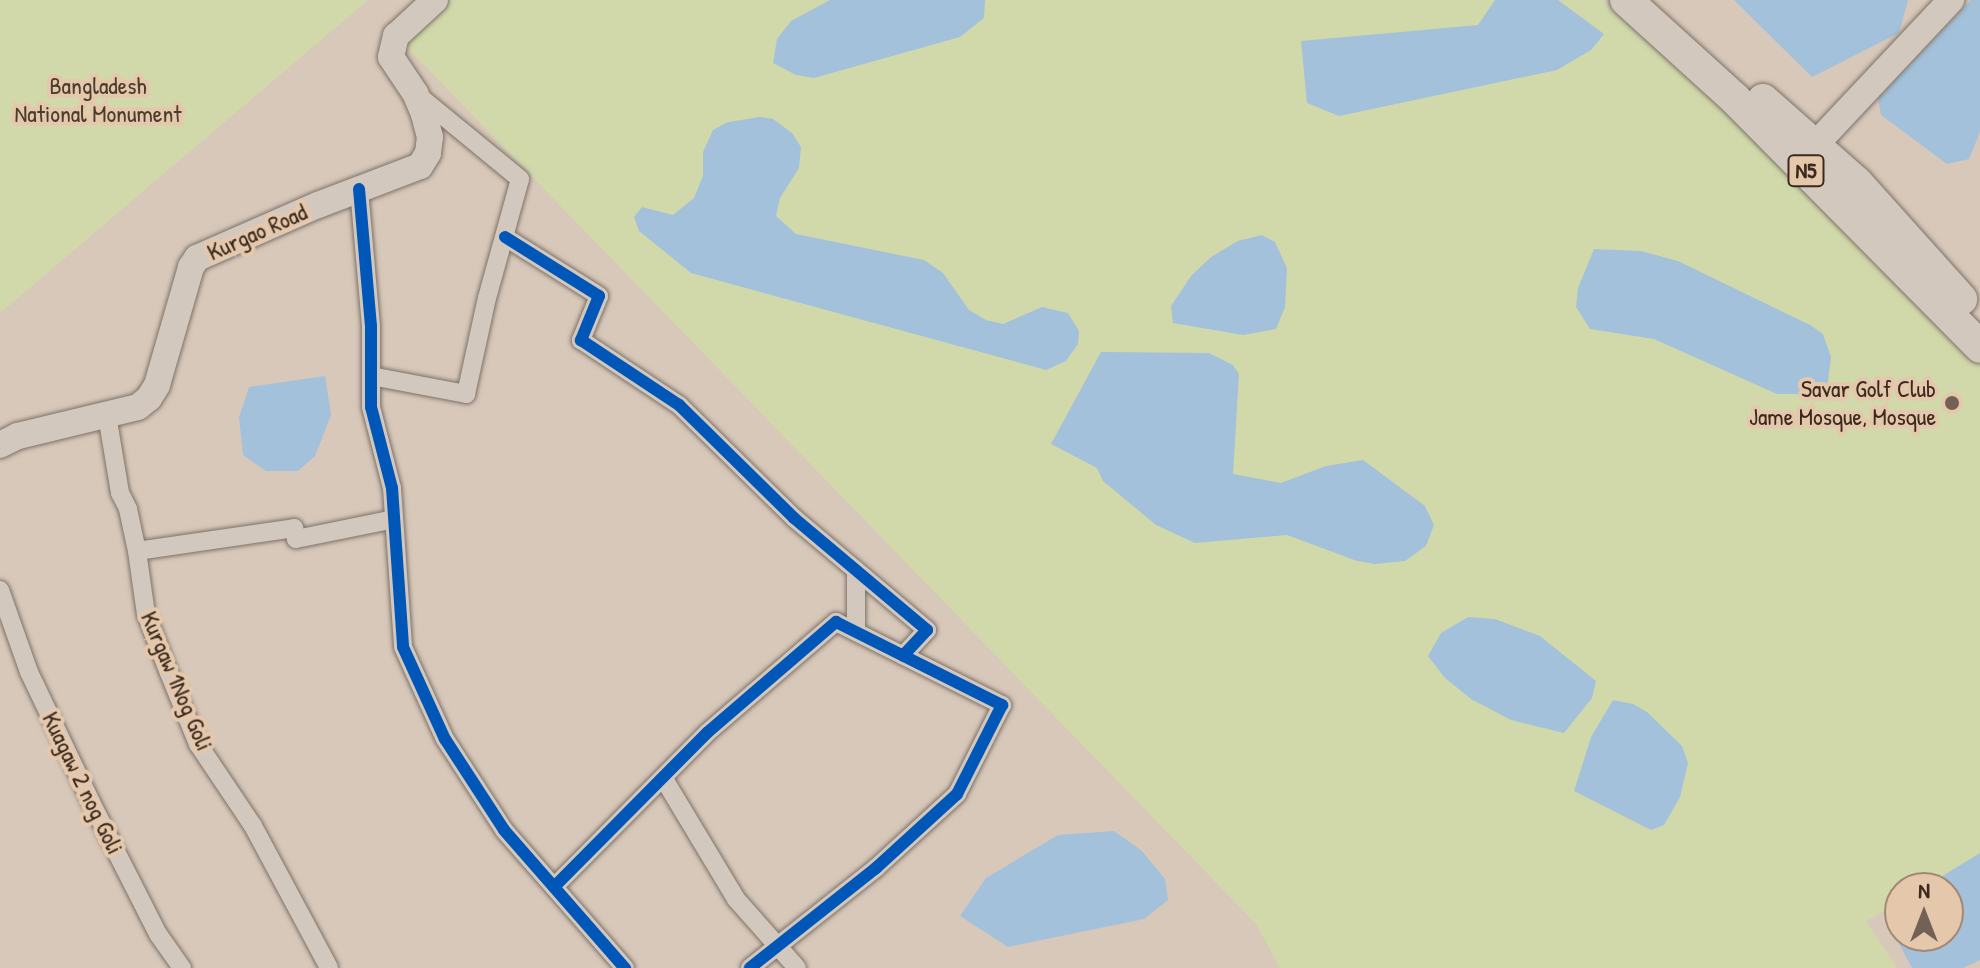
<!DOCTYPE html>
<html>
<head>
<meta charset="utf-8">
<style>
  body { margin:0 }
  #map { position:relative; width:1980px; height:968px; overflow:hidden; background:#d8c8b9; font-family:"Patrick Hand",sans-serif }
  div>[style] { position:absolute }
  .green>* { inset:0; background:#d1d9aa }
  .water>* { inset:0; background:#a3c1da }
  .roads { filter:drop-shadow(0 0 2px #7d7269) drop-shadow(0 0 2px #7d7269) }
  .street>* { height:18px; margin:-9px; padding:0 9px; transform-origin:9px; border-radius:9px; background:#d3c8be }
  .secondary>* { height:26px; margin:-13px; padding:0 13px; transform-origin:13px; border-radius:13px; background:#d3c8be }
  .highway>* { height:32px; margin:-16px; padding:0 16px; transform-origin:16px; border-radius:16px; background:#d3c8be }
  .cycleway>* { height:12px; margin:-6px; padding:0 6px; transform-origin:6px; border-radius:6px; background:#0057b8 }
  .dots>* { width:22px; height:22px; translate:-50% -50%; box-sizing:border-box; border:4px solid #e5c8ac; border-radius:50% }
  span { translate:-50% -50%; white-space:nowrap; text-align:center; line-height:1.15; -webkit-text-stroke:8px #e5c8ac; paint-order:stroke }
  .shield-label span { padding:2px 6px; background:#e5c8ac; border:2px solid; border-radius:6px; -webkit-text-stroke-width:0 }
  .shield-label { font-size:22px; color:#3b2a1e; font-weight:700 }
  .park-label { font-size:24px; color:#493d2b }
  .street-label { font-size:24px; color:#3b2a1e }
  .poi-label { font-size:24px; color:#3b2a1e }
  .right { translate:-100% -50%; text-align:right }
  .north { position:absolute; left:1884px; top:872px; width:80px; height:80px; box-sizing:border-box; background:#e5c8ac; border:2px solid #a18973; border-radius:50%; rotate:0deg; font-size:22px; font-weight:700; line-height:32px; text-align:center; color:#3b2a1e }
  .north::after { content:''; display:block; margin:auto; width:28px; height:36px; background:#726154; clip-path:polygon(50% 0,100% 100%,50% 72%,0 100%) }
</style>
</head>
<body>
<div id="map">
  <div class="green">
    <i style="clip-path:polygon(0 0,368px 0,0 313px)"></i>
    <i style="clip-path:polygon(435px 0,1603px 0,1870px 236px,1980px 360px,1980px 858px,1926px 888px,1900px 888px,1900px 902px,1866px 921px,1897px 968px,1280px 968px,1256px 924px,396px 36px)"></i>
  </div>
  <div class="water">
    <i style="clip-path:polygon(830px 0,985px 0,984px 18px,960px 37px,814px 78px,796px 75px,773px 63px,777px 39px,791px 21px)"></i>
    <i style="clip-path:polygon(1495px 0,1558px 0,1604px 34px,1591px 50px,1557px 70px,1339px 116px,1307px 103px,1301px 41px,1478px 25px)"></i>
    <i style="clip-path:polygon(1734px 0,1908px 0,1899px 33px,1812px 77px)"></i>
    <i style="clip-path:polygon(1971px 0,1980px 0,1980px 132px,1969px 159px,1947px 164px,1881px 115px,1878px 98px)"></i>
    <i style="clip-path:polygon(760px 117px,773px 119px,792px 133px,801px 147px,799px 168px,780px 198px,776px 216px,796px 234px,924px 260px,943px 273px,969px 310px,986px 320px,1003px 324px,1042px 307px,1068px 313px,1079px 331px,1078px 344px,1066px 361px,1046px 370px,691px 273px,639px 231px,634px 217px,642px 207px,673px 215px,694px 198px,703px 176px,703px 152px,713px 130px,728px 122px)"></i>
    <i style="clip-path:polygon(1262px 235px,1275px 242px,1287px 268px,1285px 307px,1276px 329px,1243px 335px,1173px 323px,1171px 306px,1191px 276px,1211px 257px,1238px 241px)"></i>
    <i style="clip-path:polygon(1594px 249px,1641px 251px,1678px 261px,1810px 325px,1823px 334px,1831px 357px,1828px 382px,1816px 394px,1777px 394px,1654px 339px,1590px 329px,1576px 307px,1578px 288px)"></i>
    <i style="clip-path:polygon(1101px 352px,1209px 353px,1233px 365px,1239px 374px,1233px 474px,1281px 483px,1326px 466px,1363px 460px,1425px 506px,1434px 525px,1426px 546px,1405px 561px,1375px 564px,1357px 561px,1287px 535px,1195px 543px,1156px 525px,1103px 481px,1097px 468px,1051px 444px)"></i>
    <i style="clip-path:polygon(325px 376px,331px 415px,315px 456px,298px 471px,266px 471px,243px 455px,239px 417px,249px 387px)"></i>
    <i style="clip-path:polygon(1468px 617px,1495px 619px,1540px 636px,1596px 681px,1592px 698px,1564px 733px,1511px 720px,1471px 699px,1445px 678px,1428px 656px,1441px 633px)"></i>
    <i style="clip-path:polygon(1613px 700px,1633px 704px,1647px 712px,1682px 746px,1688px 763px,1680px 797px,1664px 825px,1651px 830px,1574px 791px,1591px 737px)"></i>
    <i style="clip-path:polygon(1114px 831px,1141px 850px,1165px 879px,1168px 900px,1144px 919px,1008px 947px,960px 916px,986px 878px,1058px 835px)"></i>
    <i style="clip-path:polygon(1980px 853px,1980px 960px,1963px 968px,1912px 968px,1884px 916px,1890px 904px,1900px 899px,1900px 936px,1948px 936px,1948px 888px,1923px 888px)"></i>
  </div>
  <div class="roads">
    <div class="street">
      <i style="left:359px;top:189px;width:138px;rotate:85deg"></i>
      <i style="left:371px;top:326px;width:81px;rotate:90deg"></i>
      <i style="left:371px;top:407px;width:84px;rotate:75.5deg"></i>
      <i style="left:392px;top:488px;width:159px;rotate:86deg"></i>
      <i style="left:403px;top:647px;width:101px;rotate:65.5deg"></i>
      <i style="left:445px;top:739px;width:108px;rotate:57deg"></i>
      <i style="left:504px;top:830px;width:184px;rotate:48.8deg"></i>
      <i style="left:505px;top:237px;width:111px;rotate:32.1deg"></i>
      <i style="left:599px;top:296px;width:48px;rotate:112.2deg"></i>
      <i style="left:581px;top:340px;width:118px;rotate:33.6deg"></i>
      <i style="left:679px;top:405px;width:161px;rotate:44.5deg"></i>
      <i style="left:794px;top:518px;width:174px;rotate:40.1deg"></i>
      <i style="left:927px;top:630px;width:35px;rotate:133deg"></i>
      <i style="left:371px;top:376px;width:97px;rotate:10.7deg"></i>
      <i style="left:466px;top:394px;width:98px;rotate:-77.7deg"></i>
      <i style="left:487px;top:298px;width:123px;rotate:-74.5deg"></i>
      <i style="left:520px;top:179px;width:131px;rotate:-140.6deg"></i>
      <i style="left:107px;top:415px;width:79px;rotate:80.5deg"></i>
      <i style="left:120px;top:493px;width:18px;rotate:63deg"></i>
      <i style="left:128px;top:509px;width:43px;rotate:77.9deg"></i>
      <i style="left:137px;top:551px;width:64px;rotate:81.9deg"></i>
      <i style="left:146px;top:614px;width:63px;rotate:68.7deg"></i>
      <i style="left:169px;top:673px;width:77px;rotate:67.8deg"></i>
      <i style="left:198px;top:744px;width:99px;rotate:56.1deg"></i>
      <i style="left:253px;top:826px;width:161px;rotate:61.8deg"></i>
      <i style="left:137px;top:551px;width:159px;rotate:-8.3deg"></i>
      <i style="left:294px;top:528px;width:11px;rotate:80deg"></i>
      <i style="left:296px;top:539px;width:100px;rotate:-11.5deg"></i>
      <i style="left:856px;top:570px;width:62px;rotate:90deg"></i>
      <i style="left:0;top:590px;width:87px;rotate:70.5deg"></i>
      <i style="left:29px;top:672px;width:144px;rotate:64.5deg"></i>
      <i style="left:91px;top:802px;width:148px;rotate:63.1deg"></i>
      <i style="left:158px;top:934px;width:42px;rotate:54.8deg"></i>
      <i style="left:664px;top:779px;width:140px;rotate:59deg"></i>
      <i style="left:736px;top:899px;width:92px;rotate:48.5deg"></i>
      <i style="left:554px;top:887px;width:218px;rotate:-45.2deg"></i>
      <i style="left:708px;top:732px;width:169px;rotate:-40.7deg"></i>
      <i style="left:836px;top:622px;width:186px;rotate:26.6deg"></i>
      <i style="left:1002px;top:705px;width:100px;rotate:116.8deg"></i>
      <i style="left:957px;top:794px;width:110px;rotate:137.6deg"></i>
      <i style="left:876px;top:868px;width:161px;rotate:141.6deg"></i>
    </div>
    <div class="secondary">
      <i style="left:1815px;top:145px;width:199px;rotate:-46.8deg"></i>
      <i style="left:0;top:445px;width:20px;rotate:-27deg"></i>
      <i style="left:18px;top:436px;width:123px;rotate:-13.6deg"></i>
      <i style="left:138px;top:407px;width:14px;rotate:-39deg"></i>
      <i style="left:149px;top:398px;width:15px;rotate:-58deg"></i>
      <i style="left:157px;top:385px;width:123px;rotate:-73.9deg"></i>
      <i style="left:191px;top:267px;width:11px;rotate:-56deg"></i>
      <i style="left:197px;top:258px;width:132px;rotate:-23.7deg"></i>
      <i style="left:318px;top:205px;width:109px;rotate:-20.9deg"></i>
      <i style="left:420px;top:166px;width:15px;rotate:-58deg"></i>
      <i style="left:428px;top:153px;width:16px;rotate:-83deg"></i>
      <i style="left:430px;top:137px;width:24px;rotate:-105deg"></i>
      <i style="left:424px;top:114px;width:23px;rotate:-113deg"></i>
      <i style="left:415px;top:93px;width:43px;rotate:-123.7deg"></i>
      <i style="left:391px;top:57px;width:22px;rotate:-77deg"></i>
      <i style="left:396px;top:36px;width:53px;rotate:-42.7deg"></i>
    </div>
    <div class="highway">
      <i style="left:1626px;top:0;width:146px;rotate:42.2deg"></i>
      <i style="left:1734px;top:98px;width:350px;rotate:45.3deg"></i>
      <i style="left:1763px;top:100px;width:125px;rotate:41.4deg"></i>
      <i style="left:1857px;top:183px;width:156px;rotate:48.1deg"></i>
    </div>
  </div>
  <div class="cycleway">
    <i style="left:359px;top:189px;width:138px;rotate:85deg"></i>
    <i style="left:371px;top:326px;width:81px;rotate:90deg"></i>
    <i style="left:371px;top:407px;width:84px;rotate:75.5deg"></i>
    <i style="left:392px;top:488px;width:159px;rotate:86deg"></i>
    <i style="left:403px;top:647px;width:101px;rotate:65.5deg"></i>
    <i style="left:445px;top:739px;width:108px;rotate:57deg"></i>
    <i style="left:504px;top:830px;width:184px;rotate:48.8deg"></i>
    <i style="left:505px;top:237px;width:111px;rotate:32.1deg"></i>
    <i style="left:599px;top:296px;width:48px;rotate:112.2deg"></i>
    <i style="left:581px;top:340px;width:118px;rotate:33.6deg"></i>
    <i style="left:679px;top:405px;width:161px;rotate:44.5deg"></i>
    <i style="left:794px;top:518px;width:174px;rotate:40.1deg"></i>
    <i style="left:927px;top:630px;width:35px;rotate:133deg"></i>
    <i style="left:554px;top:887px;width:218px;rotate:-45.2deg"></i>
    <i style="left:708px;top:732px;width:169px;rotate:-40.7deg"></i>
    <i style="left:836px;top:622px;width:186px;rotate:26.6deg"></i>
    <i style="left:1002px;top:705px;width:100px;rotate:116.8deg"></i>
    <i style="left:957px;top:794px;width:110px;rotate:137.6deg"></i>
    <i style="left:876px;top:868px;width:161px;rotate:141.6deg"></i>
  </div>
  <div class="dots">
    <i style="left:1952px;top:403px;background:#726154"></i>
  </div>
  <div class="shield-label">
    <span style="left:1806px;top:171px">N5</span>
  </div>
  <div class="park-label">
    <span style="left:98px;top:100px">Bangladesh<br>National Monument</span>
  </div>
  <div class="street-label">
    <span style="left:257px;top:232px;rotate:-24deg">Kurgao Road</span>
    <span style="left:177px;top:681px;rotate:67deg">Kurgaw 1Nog Goli</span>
    <span style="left:83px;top:783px;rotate:64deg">Kuagaw 2 nog Goli</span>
  </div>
  <div class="poi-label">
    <span class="right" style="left:1936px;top:403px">Savar Golf Club<br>Jame Mosque, Mosque</span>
  </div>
  <div class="north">N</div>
</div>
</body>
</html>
